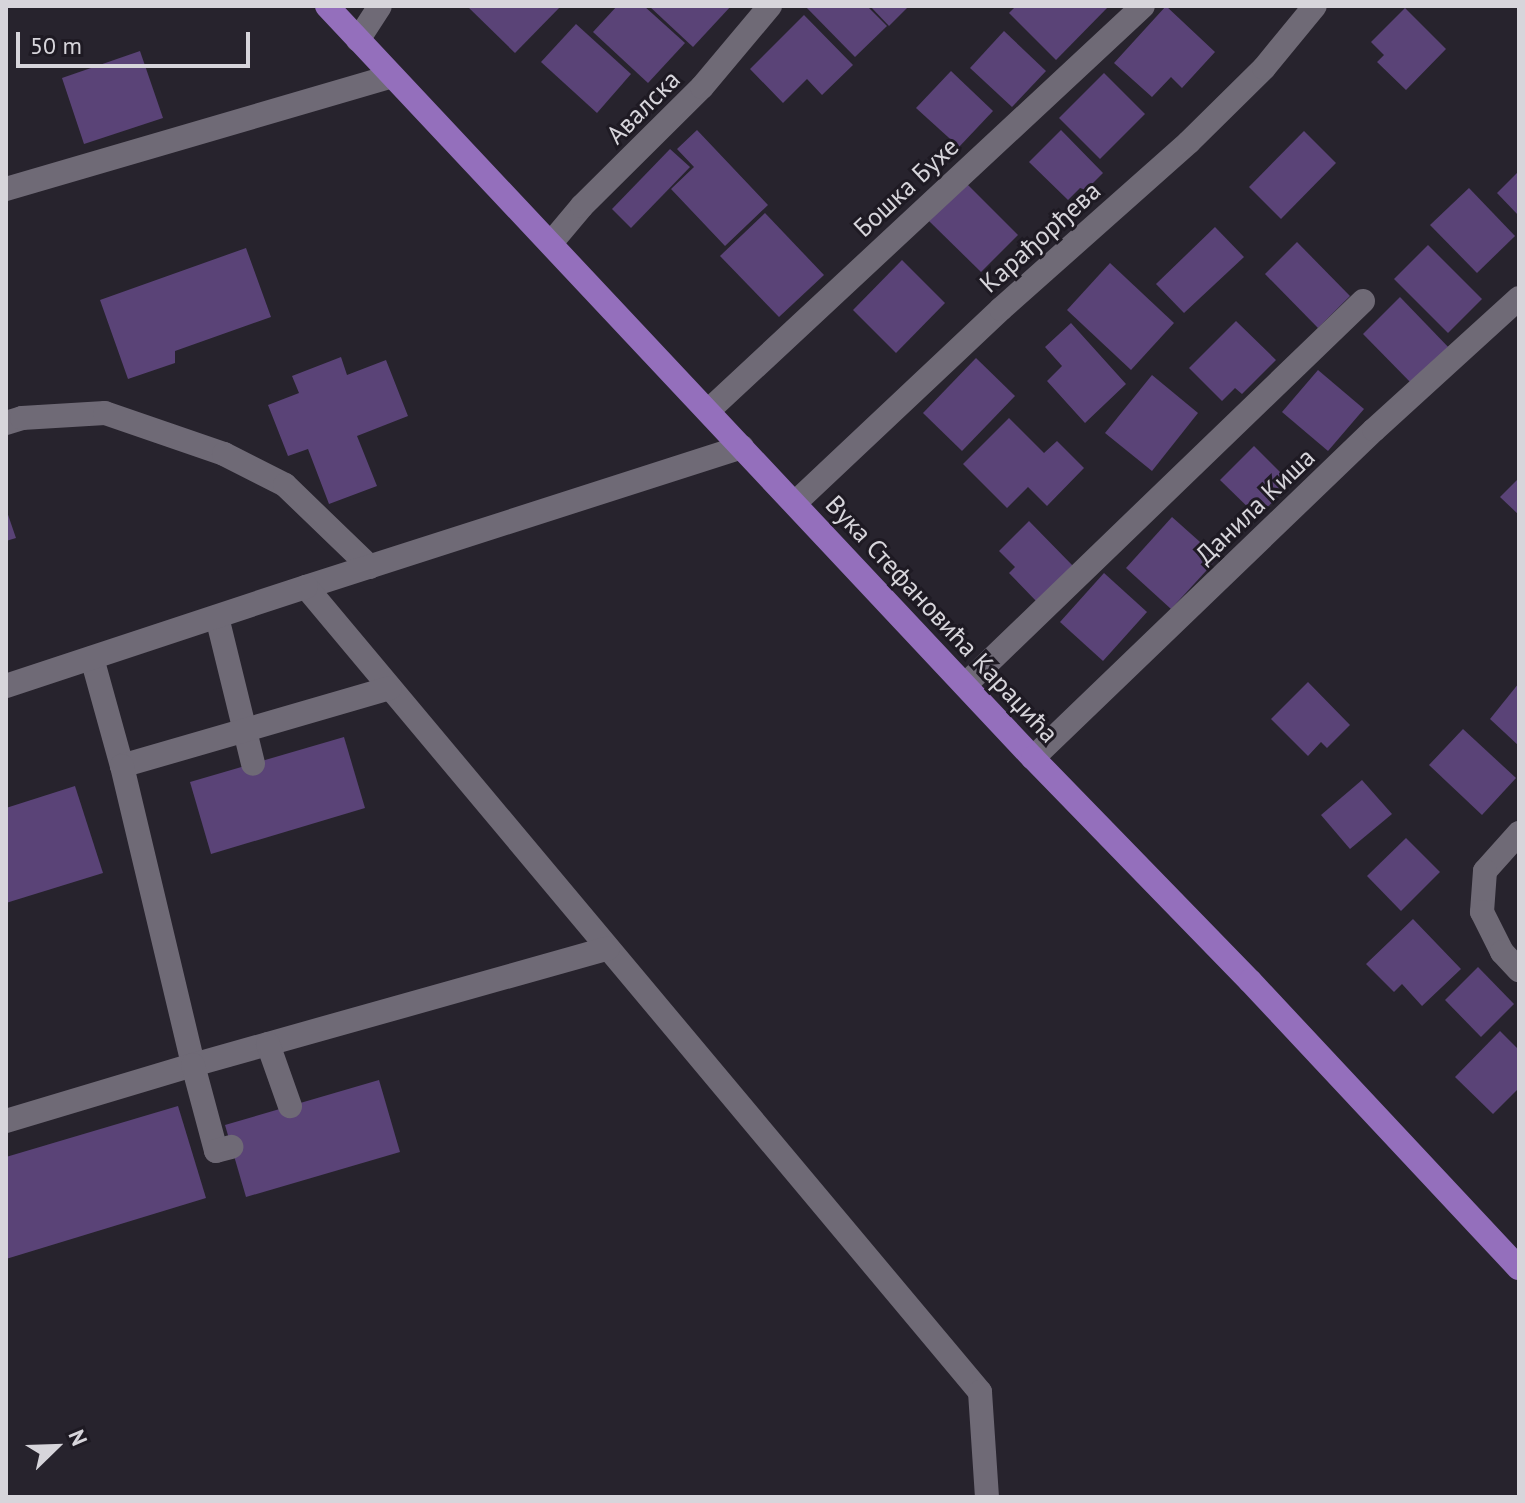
<!DOCTYPE html>
<html>
<head>
<meta charset="utf-8">
<style>
  body { margin:0 }
  #map { position:relative; width:1525px; height:1503px; overflow:hidden; background:#27232d; font-family:"PT Sans",sans-serif }
  div>[style] { position:absolute }
  .building>* { inset:0; background:#5a4377 }
  .minor>* { height:24px; margin:-12px; padding:0 12px; transform-origin:12px; border-radius:12px; background:#6f6a76 }
  .major>* { height:24px; margin:-12px; padding:0 12px; transform-origin:12px; border-radius:12px; background:#946fbc }
  span { translate:-50% -50%; white-space:nowrap; text-align:center; line-height:1.15; -webkit-text-stroke:6px #1e1a23; paint-order:stroke }
  .street-label { font-size:26px; color:#d7d5db }
  .frame { position:absolute; inset:0; border:8px solid #d7d5db; pointer-events:none }
  .north { position:absolute; left:16px; top:1407px; width:80px; height:80px; -webkit-text-stroke:6px #1e1a23; paint-order:stroke; rotate:67deg; font-size:22px; font-weight:700; line-height:32px; text-align:center; color:#d7d5db }
  .north::after { content:''; display:block; margin:auto; width:28px; height:36px; background:#d7d5db; clip-path:polygon(50% 0,100% 100%,50% 72%,0 100%) }
  .scale { position:absolute; left:16px; top:32px; width:234px; height:36px; box-sizing:border-box; border:4px solid #d7d5db; border-top:0; padding-left:10px; font-size:24px; line-height:28px; white-space:nowrap; color:#d7d5db; -webkit-text-stroke:6px #1e1a23; paint-order:stroke }
</style>
</head>
<body>
<div id="map">
  <div class="building">
    <i style="clip-path:polygon(467px 6px,561px 6px,515px 53px)"></i>
    <i style="clip-path:polygon(617px 6px,644px 6px,685px 43px,648px 83px,593px 32px)"></i>
    <i style="clip-path:polygon(649px 6px,731px 6px,693px 47px)"></i>
    <i style="clip-path:polygon(805px 6px,867px 6px,887px 26px,855px 57px)"></i>
    <i style="clip-path:polygon(870px 6px,909px 6px,889px 26px)"></i>
    <i style="clip-path:polygon(1016px 6px,1109px 6px,1056px 60px,1009px 13px)"></i>
    <i style="clip-path:polygon(1166px 6px,1215px 52px,1182px 88px,1171px 77px,1152px 97px,1114px 63px)"></i>
    <i style="clip-path:polygon(1405px 8px,1446px 49px,1406px 90px,1377px 62px,1384px 55px,1371px 42px)"></i>
    <i style="clip-path:polygon(804px 15px,853px 65px,822px 95px,807px 79px,783px 103px,750px 69px)"></i>
    <i style="clip-path:polygon(576px 24px,631px 74px,597px 113px,541px 62px)"></i>
    <i style="clip-path:polygon(1004px 31px,1046px 71px,1012px 107px,970px 68px)"></i>
    <i style="clip-path:polygon(140px 51px,163px 118px,84px 144px,62px 78px)"></i>
    <i style="clip-path:polygon(951px 71px,993px 111px,959px 147px,916px 108px)"></i>
    <i style="clip-path:polygon(1104px 73px,1145px 114px,1100px 159px,1059px 118px)"></i>
    <i style="clip-path:polygon(697px 130px,768px 205px,725px 246px,671px 189px,694px 167px,677px 149px)"></i>
    <i style="clip-path:polygon(1061px 130px,1103px 173px,1086px 190px,1080px 188px,1068px 200px,1029px 162px)"></i>
    <i style="clip-path:polygon(1304px 131px,1336px 163px,1281px 219px,1249px 187px)"></i>
    <i style="clip-path:polygon(670px 149px,690px 167px,631px 228px,612px 209px)"></i>
    <i style="clip-path:polygon(1519px 171px,1519px 216px,1497px 193px)"></i>
    <i style="clip-path:polygon(966px 183px,1018px 235px,981px 272px,929px 221px)"></i>
    <i style="clip-path:polygon(1469px 188px,1515px 236px,1477px 273px,1430px 225px)"></i>
    <i style="clip-path:polygon(765px 213px,824px 275px,779px 317px,720px 256px)"></i>
    <i style="clip-path:polygon(1215px 227px,1244px 257px,1184px 313px,1156px 284px)"></i>
    <i style="clip-path:polygon(1297px 242px,1350px 296px,1318px 328px,1265px 274px)"></i>
    <i style="clip-path:polygon(1428px 245px,1482px 299px,1448px 333px,1394px 279px)"></i>
    <i style="clip-path:polygon(246px 248px,271px 317px,175px 351px,175px 363px,128px 379px,100px 300px)"></i>
    <i style="clip-path:polygon(902px 260px,945px 303px,896px 353px,853px 310px)"></i>
    <i style="clip-path:polygon(1110px 263px,1174px 323px,1131px 370px,1067px 310px)"></i>
    <i style="clip-path:polygon(1400px 297px,1452px 351px,1415px 387px,1363px 334px)"></i>
    <i style="clip-path:polygon(1236px 321px,1276px 360px,1242px 394px,1235px 388px,1222px 401px,1189px 368px)"></i>
    <i style="clip-path:polygon(1071px 323px,1126px 384px,1085px 423px,1047px 381px,1062px 366px,1045px 347px)"></i>
    <i style="clip-path:polygon(341px 357px,347px 375px,386px 360px,408px 416px,357px 436px,377px 486px,329px 504px,308px 449px,288px 456px,268px 405px,299px 393px,292px 376px)"></i>
    <i style="clip-path:polygon(976px 358px,1015px 396px,962px 451px,923px 413px)"></i>
    <i style="clip-path:polygon(1318px 370px,1364px 409px,1328px 451px,1282px 412px)"></i>
    <i style="clip-path:polygon(1152px 375px,1198px 413px,1152px 471px,1105px 433px)"></i>
    <i style="clip-path:polygon(1009px 418px,1044px 453px,1057px 441px,1084px 468px,1047px 506px,1028px 487px,1007px 508px,963px 464px)"></i>
    <i style="clip-path:polygon(1254px 446px,1291px 483px,1258px 517px,1220px 480px)"></i>
    <i style="clip-path:polygon(1519px 478px,1519px 515px,1500px 497px)"></i>
    <i style="clip-path:polygon(6px 509px,16px 538px,6px 541px)"></i>
    <i style="clip-path:polygon(1172px 517px,1218px 558px,1171px 609px,1126px 568px)"></i>
    <i style="clip-path:polygon(1029px 521px,1073px 566px,1037px 602px,1009px 573px,1015px 567px,999px 551px)"></i>
    <i style="clip-path:polygon(1104px 573px,1147px 612px,1103px 661px,1060px 622px)"></i>
    <i style="clip-path:polygon(1308px 682px,1350px 725px,1327px 748px,1321px 742px,1308px 756px,1271px 719px)"></i>
    <i style="clip-path:polygon(1519px 683px,1519px 746px,1490px 719px)"></i>
    <i style="clip-path:polygon(1463px 729px,1516px 778px,1482px 815px,1429px 765px)"></i>
    <i style="clip-path:polygon(344px 737px,365px 808px,211px 854px,190px 782px)"></i>
    <i style="clip-path:polygon(1362px 780px,1392px 814px,1350px 849px,1321px 815px)"></i>
    <i style="clip-path:polygon(75px 786px,103px 873px,6px 903px,6px 808px)"></i>
    <i style="clip-path:polygon(1406px 838px,1440px 872px,1401px 911px,1367px 876px)"></i>
    <i style="clip-path:polygon(1413px 919px,1461px 969px,1422px 1006px,1402px 984px,1394px 992px,1366px 964px)"></i>
    <i style="clip-path:polygon(1478px 967px,1514px 1004px,1481px 1037px,1445px 1000px)"></i>
    <i style="clip-path:polygon(1500px 1031px,1519px 1050px,1519px 1088px,1493px 1114px,1455px 1077px)"></i>
    <i style="clip-path:polygon(379px 1080px,400px 1152px,246px 1197px,225px 1125px)"></i>
    <i style="clip-path:polygon(178px 1106px,206px 1198px,6px 1259px,6px 1157px)"></i>
  </div>
  <div class="minor">
    <i style="left:358px;top:40px;width:40px;rotate:-57.1deg"></i>
    <i style="left:6px;top:189px;width:402px;rotate:-16.3deg"></i>
    <i style="left:551px;top:243px;width:48px;rotate:-50deg"></i>
    <i style="left:582px;top:206px;width:169px;rotate:-44.8deg"></i>
    <i style="left:702px;top:87px;width:106px;rotate:-50deg"></i>
    <i style="left:708px;top:411px;width:594px;rotate:-42.95deg"></i>
    <i style="left:6px;top:423px;width:17px;rotate:-17deg"></i>
    <i style="left:22px;top:418px;width:83px;rotate:-3.4deg"></i>
    <i style="left:105px;top:413px;width:126px;rotate:19deg"></i>
    <i style="left:224px;top:454px;width:68px;rotate:26.9deg"></i>
    <i style="left:285px;top:485px;width:118px;rotate:44deg"></i>
    <i style="left:742px;top:447px;width:458px;rotate:162.2deg"></i>
    <i style="left:306px;top:587px;width:1050px;rotate:50.06deg"></i>
    <i style="left:980px;top:1392px;width:105px;rotate:86.2deg"></i>
    <i style="left:795px;top:503px;width:283px;rotate:-43.3deg"></i>
    <i style="left:1001px;top:309px;width:251px;rotate:-41.6deg"></i>
    <i style="left:1189px;top:142px;width:105px;rotate:-44.6deg"></i>
    <i style="left:1264px;top:68px;width:80px;rotate:-50.6deg"></i>
    <i style="left:217px;top:617px;width:151px;rotate:76.2deg"></i>
    <i style="left:92px;top:658px;width:112px;rotate:74.5deg"></i>
    <i style="left:965px;top:685px;width:553px;rotate:-43.97deg"></i>
    <i style="left:6px;top:686px;width:316px;rotate:-18.3deg"></i>
    <i style="left:390px;top:688px;width:279px;rotate:163.8deg"></i>
    <i style="left:122px;top:766px;width:307px;rotate:76.6deg"></i>
    <i style="left:193px;top:1065px;width:431px;rotate:-15.7deg"></i>
    <i style="left:1033px;top:758px;width:473px;rotate:-43.9deg"></i>
    <i style="left:1374px;top:430px;width:196px;rotate:-42.3deg"></i>
    <i style="left:1519px;top:833px;width:51px;rotate:131.8deg"></i>
    <i style="left:1485px;top:871px;width:41px;rotate:94.2deg"></i>
    <i style="left:1482px;top:912px;width:45px;rotate:63.4deg"></i>
    <i style="left:1502px;top:952px;width:25px;rotate:47deg"></i>
    <i style="left:268px;top:1044px;width:66px;rotate:70.5deg"></i>
    <i style="left:6px;top:1121px;width:195px;rotate:-16.7deg"></i>
    <i style="left:193px;top:1065px;width:89px;rotate:75deg"></i>
    <i style="left:216px;top:1151px;width:16px;rotate:-15deg"></i>
  </div>
  <div class="major">
    <i style="left:327px;top:6px;width:1031px;rotate:46.81deg"></i>
    <i style="left:1033px;top:758px;width:311px;rotate:45.8deg"></i>
    <i style="left:1250px;top:981px;width:393px;rotate:46.9deg"></i>
  </div>
  <div class="street-label">
    <span style="left:643px;top:107px;rotate:-45deg">Авалска</span>
    <span style="left:906px;top:187px;rotate:-43deg">Бошка Бухе</span>
    <span style="left:1040px;top:237px;rotate:-42deg">Карађорђева</span>
    <span style="left:1255px;top:506px;rotate:-44deg">Данила Киша</span>
    <span style="left:942px;top:619px;rotate:47deg">Вука Стефановића Караџића</span>
  </div>
  <div class="frame"></div>
  <div class="north">N</div>
  <div class="scale">50 m</div>
</div>
</body>
</html>
